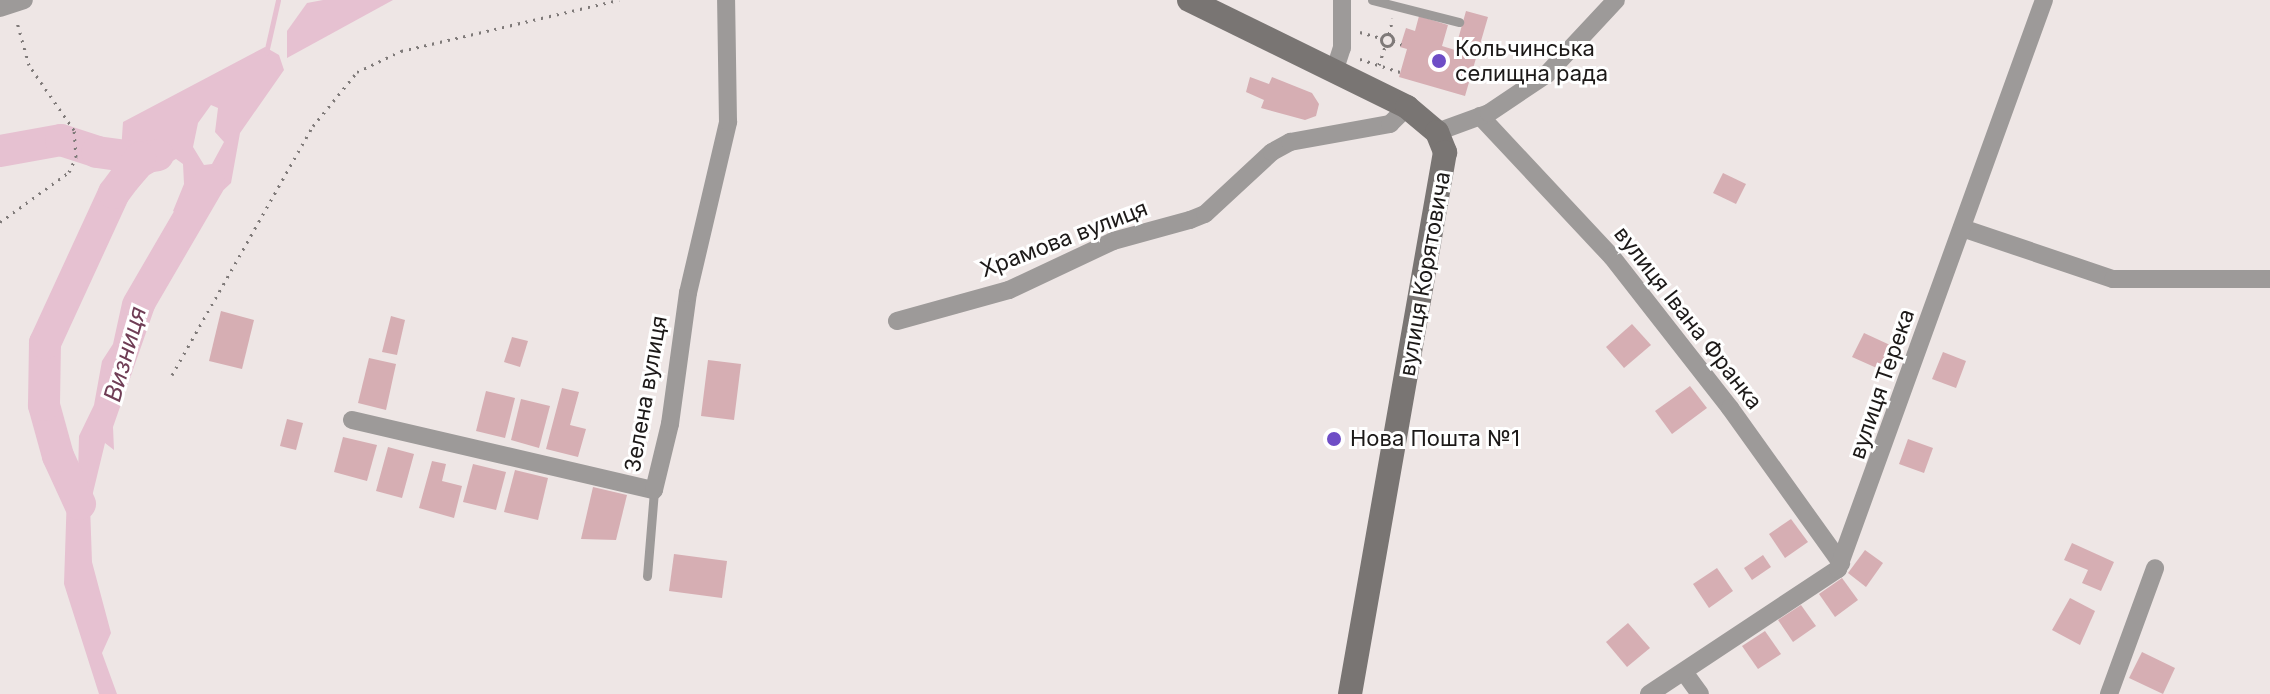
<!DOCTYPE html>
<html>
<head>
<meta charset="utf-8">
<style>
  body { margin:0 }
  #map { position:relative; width:2270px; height:694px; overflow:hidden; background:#eee6e5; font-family:Inter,sans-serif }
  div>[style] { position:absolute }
  .water>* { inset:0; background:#e6c1d1 }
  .stream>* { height:5px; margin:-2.5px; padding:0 2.5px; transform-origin:2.5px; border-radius:2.5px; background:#e6c1d1 }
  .river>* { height:32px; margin:-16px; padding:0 16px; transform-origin:16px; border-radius:16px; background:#e6c1d1 }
  .building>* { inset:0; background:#d6aeb3 }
  .path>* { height:3px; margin-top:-1.5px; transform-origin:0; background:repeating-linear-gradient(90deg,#7f7a79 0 2px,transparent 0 8px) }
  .path>.ring { margin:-1.5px; padding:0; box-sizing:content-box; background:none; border:3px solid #7f7a79; border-radius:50% }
  .lane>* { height:9px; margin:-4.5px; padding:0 4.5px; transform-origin:4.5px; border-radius:4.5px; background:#9d9a99 }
  .street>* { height:18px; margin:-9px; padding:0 9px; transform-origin:9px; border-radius:9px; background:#9d9a99 }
  .secondary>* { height:24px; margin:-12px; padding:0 12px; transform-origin:12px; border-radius:12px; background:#797573 }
  .dots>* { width:22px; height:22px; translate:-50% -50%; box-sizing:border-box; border:4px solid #fff; border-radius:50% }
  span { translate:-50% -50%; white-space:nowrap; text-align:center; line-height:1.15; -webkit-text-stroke:6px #fff; paint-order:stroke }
  .poi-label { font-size:22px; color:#1c1918 }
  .left { translate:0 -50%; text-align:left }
  .street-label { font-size:22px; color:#1c1918 }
  .water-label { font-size:24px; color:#6f3d55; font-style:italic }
</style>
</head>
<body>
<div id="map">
  <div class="water">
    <i style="clip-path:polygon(323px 0,393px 0,287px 58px,287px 31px,307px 3px)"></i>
    <i style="clip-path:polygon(evenodd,265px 47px,279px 55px,284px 70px,240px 133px,231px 183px,216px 197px,200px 229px,173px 211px,184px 184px,183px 164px,176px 159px,149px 175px,136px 190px,113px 181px,120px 166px,123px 122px,265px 47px,211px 105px,218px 108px,215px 132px,224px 142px,212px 164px,204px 165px,193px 147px,198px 123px,211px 105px)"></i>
    <i style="clip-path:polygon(158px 266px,156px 304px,113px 427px,114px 450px,105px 443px,90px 505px,92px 562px,111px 633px,102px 653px,117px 694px,99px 694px,64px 584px,67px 493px,78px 475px,79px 436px,94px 405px,102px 361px,113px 344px,122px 303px,141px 270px)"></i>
  </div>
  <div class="stream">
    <i style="left:266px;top:53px;width:54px;rotate:-77.2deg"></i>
  </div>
  <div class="river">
    <i style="left:0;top:151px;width:62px;rotate:-10.2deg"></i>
    <i style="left:61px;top:140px;width:38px;rotate:18deg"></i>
    <i style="left:97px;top:152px;width:43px;rotate:7.9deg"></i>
    <i style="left:140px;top:158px;width:18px;rotate:-9deg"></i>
    <i style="left:138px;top:305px;width:141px;rotate:-59.8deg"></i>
    <i style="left:80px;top:504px;width:53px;rotate:-114.6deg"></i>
    <i style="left:58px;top:456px;width:53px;rotate:-105.4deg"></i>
    <i style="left:44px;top:405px;width:62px;rotate:-89.1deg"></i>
    <i style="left:45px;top:343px;width:165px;rotate:-65.3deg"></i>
    <i style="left:114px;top:193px;width:44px;rotate:-53.4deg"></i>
  </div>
  <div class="building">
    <i style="clip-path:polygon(1466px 11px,1488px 17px,1465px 96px,1399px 77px,1407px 49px,1400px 47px,1406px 28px,1415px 31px,1419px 16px,1448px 25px,1442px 46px,1455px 50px)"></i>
    <i style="clip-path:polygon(1250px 77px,1269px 84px,1272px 77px,1312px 93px,1319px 104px,1316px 116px,1305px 120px,1261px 108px,1264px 100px,1246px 92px)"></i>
    <i style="clip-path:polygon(1723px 173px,1746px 184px,1736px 204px,1713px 193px)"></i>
    <i style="clip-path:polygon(221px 311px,254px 320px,242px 369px,209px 361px)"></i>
    <i style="clip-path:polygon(391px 316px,405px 320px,397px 355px,382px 352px)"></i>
    <i style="clip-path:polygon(1632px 324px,1651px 345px,1624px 368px,1606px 347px)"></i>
    <i style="clip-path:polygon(1864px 333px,1890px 345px,1879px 369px,1852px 357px)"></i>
    <i style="clip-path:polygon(512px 337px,528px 341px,520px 367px,504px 362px)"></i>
    <i style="clip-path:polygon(1943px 352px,1966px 361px,1956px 388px,1932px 379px)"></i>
    <i style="clip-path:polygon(369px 358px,396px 364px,386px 410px,358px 403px)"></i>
    <i style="clip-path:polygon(708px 360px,741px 364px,734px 420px,701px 416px)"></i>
    <i style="clip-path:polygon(1690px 386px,1707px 408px,1672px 434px,1655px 411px)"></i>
    <i style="clip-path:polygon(562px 388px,579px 392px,570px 425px,586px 429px,578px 457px,546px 449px)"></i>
    <i style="clip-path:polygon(486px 391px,515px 398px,505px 438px,476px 431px)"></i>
    <i style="clip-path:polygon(521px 399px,550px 406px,539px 448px,511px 440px)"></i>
    <i style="clip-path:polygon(287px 419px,303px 423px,296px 450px,280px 446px)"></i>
    <i style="clip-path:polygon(343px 437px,377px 445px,367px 481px,334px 472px)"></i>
    <i style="clip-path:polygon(1908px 439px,1933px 448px,1924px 473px,1899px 464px)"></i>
    <i style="clip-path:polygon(388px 447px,414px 454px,402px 498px,376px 491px)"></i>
    <i style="clip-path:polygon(432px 461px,446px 464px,442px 481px,462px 486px,454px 518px,419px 508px)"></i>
    <i style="clip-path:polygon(473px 464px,506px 472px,496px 510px,463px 502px)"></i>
    <i style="clip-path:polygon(515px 470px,548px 478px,538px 520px,504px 512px)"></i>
    <i style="clip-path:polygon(593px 487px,627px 495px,616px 540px,581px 539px)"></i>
    <i style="clip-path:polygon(1791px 519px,1808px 542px,1785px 558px,1769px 534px)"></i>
    <i style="clip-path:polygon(2072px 543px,2114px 562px,2101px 591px,2082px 583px,2088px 570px,2064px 560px)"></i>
    <i style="clip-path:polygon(1865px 550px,1883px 563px,1866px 587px,1848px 573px)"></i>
    <i style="clip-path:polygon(674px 554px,727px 561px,722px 598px,669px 591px)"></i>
    <i style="clip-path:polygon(1763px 555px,1771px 567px,1752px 580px,1744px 568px)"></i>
    <i style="clip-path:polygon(1717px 568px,1733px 591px,1709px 608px,1693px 584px)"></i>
    <i style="clip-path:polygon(1842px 578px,1858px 600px,1835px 617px,1819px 594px)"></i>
    <i style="clip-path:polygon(2070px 598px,2095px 611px,2080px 645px,2052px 630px)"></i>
    <i style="clip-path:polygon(1801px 605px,1816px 626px,1793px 642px,1778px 620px)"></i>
    <i style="clip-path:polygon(1628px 623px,1650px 648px,1627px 667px,1606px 642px)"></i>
    <i style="clip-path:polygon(1765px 631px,1781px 654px,1758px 669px,1742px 646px)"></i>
    <i style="clip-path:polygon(2142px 652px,2175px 668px,2163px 694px,2129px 678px)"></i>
  </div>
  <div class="path">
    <i style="left:1360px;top:32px;width:22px;rotate:16deg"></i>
    <i class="ring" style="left:1381px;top:34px;width:9px;height:9px"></i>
    <i style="left:1389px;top:34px;width:16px;rotate:-76deg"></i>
    <i style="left:1393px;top:41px;width:9px;rotate:21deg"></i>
    <i style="left:1360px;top:59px;width:42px;rotate:18deg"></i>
    <i style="left:1379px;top:65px;width:20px;rotate:-72deg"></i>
    <i style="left:0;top:222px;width:85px;rotate:-35.9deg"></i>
    <i style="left:69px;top:172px;width:17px;rotate:-65deg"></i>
    <i style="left:76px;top:157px;width:27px;rotate:-94deg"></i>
    <i style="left:74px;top:130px;width:79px;rotate:-124.7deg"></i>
    <i style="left:29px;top:65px;width:45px;rotate:-105.6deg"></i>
    <i style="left:172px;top:375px;width:286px;rotate:-60.5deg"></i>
    <i style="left:313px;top:126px;width:70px;rotate:-50.8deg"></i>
    <i style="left:357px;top:72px;width:49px;rotate:-25.5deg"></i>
    <i style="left:401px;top:51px;width:224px;rotate:-13.2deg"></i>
  </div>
  <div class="lane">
    <i style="left:1372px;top:0;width:90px;rotate:14.2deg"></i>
    <i style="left:647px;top:576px;width:86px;rotate:-85.3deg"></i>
  </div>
  <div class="street">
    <i style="left:0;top:8px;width:25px;rotate:-18deg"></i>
    <i style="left:1335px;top:69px;width:22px;rotate:-72deg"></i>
    <i style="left:1342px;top:48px;width:48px;rotate:-90deg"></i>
    <i style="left:1480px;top:116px;width:193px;rotate:46.9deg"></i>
    <i style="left:1612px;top:257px;width:192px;rotate:52deg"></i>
    <i style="left:1730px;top:408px;width:191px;rotate:54.4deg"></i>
    <i style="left:1437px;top:132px;width:55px;rotate:-20.1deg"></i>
    <i style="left:1489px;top:113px;width:70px;rotate:-33.9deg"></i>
    <i style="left:1547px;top:74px;width:101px;rotate:-47deg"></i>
    <i style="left:1962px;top:228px;width:159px;rotate:18.7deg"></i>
    <i style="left:2113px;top:279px;width:157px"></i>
    <i style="left:897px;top:321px;width:116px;rotate:-15.5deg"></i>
    <i style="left:1009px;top:290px;width:115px;rotate:-25.2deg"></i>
    <i style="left:1113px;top:241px;width:80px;rotate:-15.3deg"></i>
    <i style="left:1190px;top:220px;width:16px;rotate:-22deg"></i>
    <i style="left:1205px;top:214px;width:91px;rotate:-42.8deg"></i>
    <i style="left:1272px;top:152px;width:21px;rotate:-29deg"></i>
    <i style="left:1290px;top:142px;width:102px;rotate:-10.2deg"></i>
    <i style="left:1390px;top:124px;width:24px;rotate:-45deg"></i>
    <i style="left:352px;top:420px;width:310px;rotate:13.1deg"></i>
    <i style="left:654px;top:490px;width:68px;rotate:-76.4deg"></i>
    <i style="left:670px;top:424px;width:132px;rotate:-82.2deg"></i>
    <i style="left:688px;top:293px;width:176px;rotate:-76.8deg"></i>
    <i style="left:728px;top:122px;width:122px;rotate:-90.9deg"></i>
    <i style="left:1684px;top:672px;width:27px;rotate:54deg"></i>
    <i style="left:1649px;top:694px;width:227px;rotate:-33.5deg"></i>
    <i style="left:1838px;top:569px;width:605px;rotate:-70.1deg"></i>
    <i style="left:2109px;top:694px;width:134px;rotate:-69.9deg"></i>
  </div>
  <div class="secondary">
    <i style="left:1189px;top:0;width:243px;rotate:26.1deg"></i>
    <i style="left:1407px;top:107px;width:39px;rotate:40deg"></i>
    <i style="left:1437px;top:132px;width:22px;rotate:68deg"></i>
    <i style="left:1445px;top:152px;width:550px;rotate:99.94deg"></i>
  </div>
  <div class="dots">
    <i style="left:1439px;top:61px;background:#6e4dc6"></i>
    <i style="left:1334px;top:439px;background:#6e4dc6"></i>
  </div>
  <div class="poi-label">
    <span class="left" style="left:1455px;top:61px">Кольчинська<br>селищна рада</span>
    <span class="left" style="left:1350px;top:439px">Нова Пошта №1</span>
  </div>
  <div class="street-label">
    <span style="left:1064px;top:239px;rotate:-21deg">Храмова вулиця</span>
    <span style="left:1425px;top:274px;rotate:-80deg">вулиця Корятовича</span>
    <span style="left:1688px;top:318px;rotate:52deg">вулиця Івана Франка</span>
    <span style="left:1882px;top:384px;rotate:-71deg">вулиця Терека</span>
    <span style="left:646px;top:394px;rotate:-80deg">Зелена вулиця</span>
  </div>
  <div class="water-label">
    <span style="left:125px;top:354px;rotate:-74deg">Визниця</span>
  </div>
</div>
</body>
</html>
